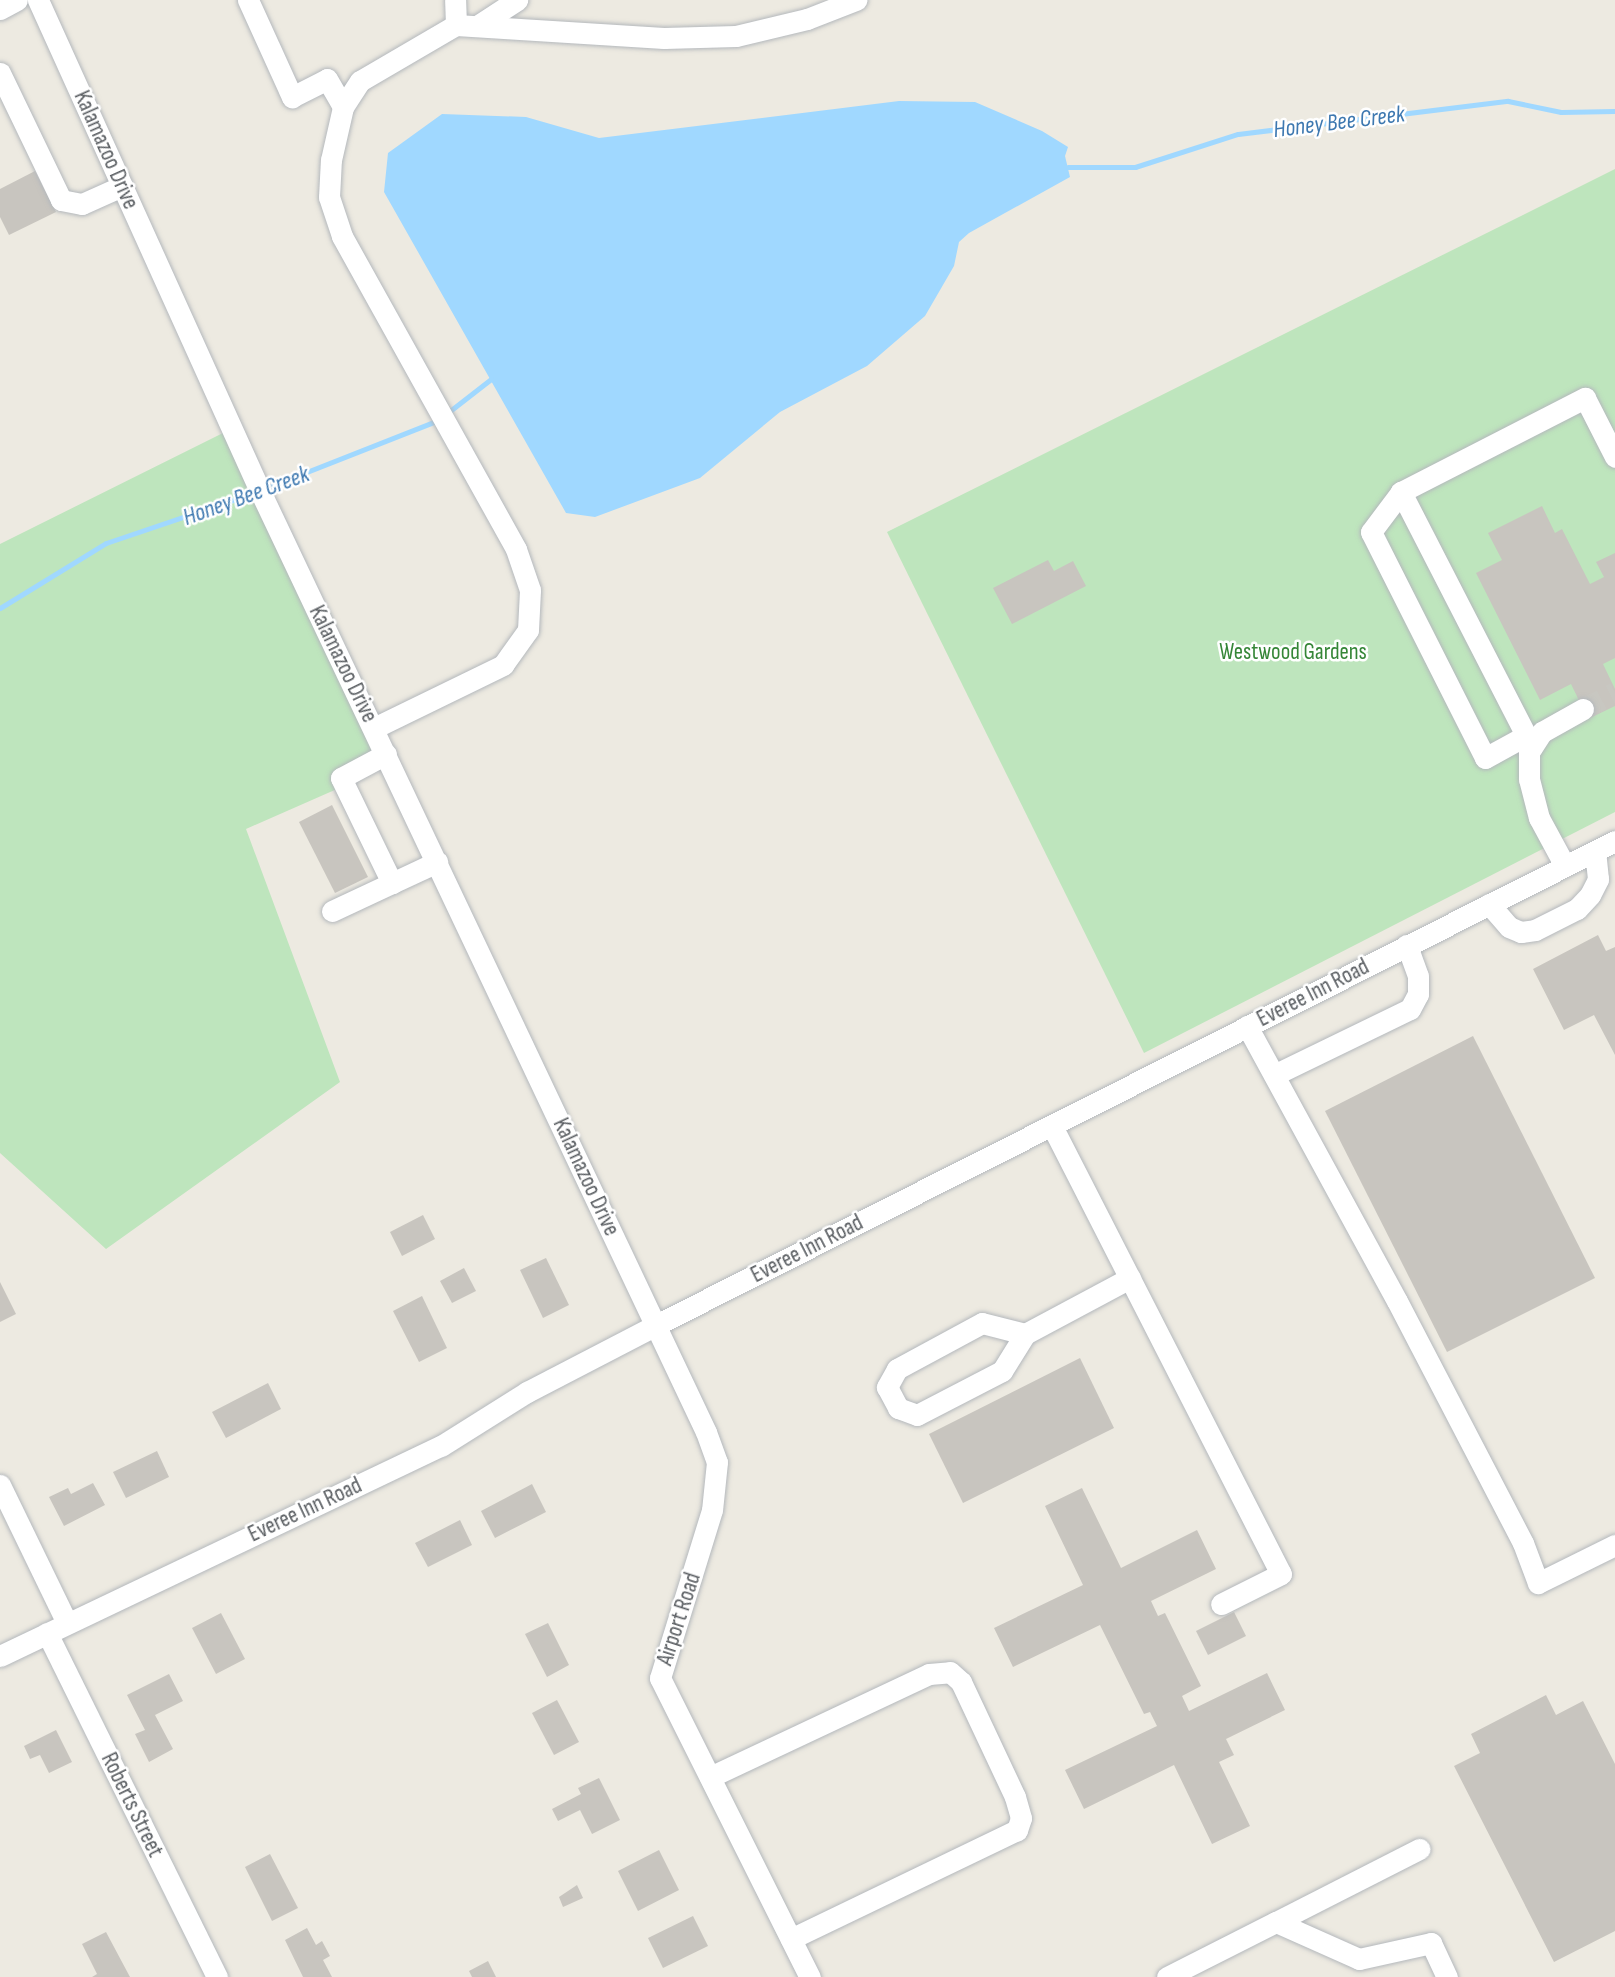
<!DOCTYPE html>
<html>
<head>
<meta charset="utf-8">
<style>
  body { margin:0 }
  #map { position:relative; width:1615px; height:1977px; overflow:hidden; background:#edeae1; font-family:"Sofia Sans Condensed",sans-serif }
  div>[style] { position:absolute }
  .green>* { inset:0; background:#bee5bd }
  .water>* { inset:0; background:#a0d8ff }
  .stream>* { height:5px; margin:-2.5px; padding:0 2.5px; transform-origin:2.5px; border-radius:2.5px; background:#a0d8ff }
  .building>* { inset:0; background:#c8c5bf }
  .minor-tunnel>* { height:21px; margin-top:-10.5px; transform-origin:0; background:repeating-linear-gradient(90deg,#c8c7c1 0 21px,transparent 0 31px) }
  .roads { filter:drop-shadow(0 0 2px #b4b8bc) drop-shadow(0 0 2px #b4b8bc) }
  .minor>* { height:21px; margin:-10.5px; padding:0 10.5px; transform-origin:10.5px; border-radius:10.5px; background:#fff }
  span { translate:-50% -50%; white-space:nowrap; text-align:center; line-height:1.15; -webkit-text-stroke:5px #fff; paint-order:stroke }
  .street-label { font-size:23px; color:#5a5e62 }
  .park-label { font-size:23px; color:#358637 }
  .water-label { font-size:24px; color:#3d78b0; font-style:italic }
</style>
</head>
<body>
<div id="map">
  <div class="green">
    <i style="clip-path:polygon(1615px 169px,1615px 812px,1144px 1053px,887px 532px)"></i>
    <i style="clip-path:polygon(235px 427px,387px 767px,246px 829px,340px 1082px,106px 1249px,0 1153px,0 544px)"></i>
  </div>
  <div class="water">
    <i style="clip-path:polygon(899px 101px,975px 102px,1042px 131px,1068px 147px,1065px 156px,1070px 177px,969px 233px,959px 242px,954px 266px,925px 316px,867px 366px,780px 412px,700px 478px,595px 517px,566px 513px,384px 192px,388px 153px,442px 114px,526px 117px,599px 138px)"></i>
  </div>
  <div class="stream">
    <i style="left:1068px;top:167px;width:67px"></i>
    <i style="left:1135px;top:167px;width:108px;rotate:-17.8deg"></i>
    <i style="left:1238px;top:134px;width:272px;rotate:-7deg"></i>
    <i style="left:1508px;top:101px;width:54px;rotate:11.7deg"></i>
    <i style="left:1561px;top:112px;width:54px;rotate:-1.1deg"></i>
    <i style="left:446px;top:414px;width:57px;rotate:-37.9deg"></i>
    <i style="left:266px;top:488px;width:186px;rotate:-21.5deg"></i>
    <i style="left:0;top:608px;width:124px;rotate:-31.5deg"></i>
    <i style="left:106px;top:543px;width:159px;rotate:-18.7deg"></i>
  </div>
  <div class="building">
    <i style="clip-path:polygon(35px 171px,56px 212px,9px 235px,0 217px,0 189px)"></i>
    <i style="clip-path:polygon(1542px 506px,1555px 533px,1562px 529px,1590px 584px,1604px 577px,1596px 562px,1615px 553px,1615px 658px,1603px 664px,1615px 689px,1615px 706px,1588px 719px,1571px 684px,1540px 700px,1476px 573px,1502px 560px,1488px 533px)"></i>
    <i style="clip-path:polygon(1048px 560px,1054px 571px,1073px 561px,1086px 586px,1012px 624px,993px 588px)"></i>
    <i style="clip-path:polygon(332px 805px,368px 877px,335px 893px,299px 822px)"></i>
    <i style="clip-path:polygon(1598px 935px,1606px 951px,1615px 947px,1615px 1055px,1594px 1015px,1564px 1030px,1533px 969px)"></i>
    <i style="clip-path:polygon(1473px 1036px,1595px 1278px,1447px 1352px,1325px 1111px)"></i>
    <i style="clip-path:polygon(423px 1215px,435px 1239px,402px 1256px,390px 1232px)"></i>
    <i style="clip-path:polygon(546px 1258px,569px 1305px,543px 1318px,520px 1270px)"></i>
    <i style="clip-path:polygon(464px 1268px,476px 1291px,452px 1303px,440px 1281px)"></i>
    <i style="clip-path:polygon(0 1282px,16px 1314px,0 1322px)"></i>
    <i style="clip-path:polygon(422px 1296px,447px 1348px,419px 1362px,393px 1311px)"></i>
    <i style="clip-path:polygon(1080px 1358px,1114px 1428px,963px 1503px,929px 1434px)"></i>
    <i style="clip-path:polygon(268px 1383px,281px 1409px,226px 1438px,212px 1412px)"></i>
    <i style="clip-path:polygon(157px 1451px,169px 1477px,126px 1498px,113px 1472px)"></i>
    <i style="clip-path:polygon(93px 1483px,105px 1505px,64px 1526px,49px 1497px,68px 1488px,71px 1494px)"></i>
    <i style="clip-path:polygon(532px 1484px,546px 1512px,495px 1538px,481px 1511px)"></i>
    <i style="clip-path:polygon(1082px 1488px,1121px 1568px,1197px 1530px,1216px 1569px,1151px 1601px,1158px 1616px,1165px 1613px,1201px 1686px,1182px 1696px,1189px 1711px,1267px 1673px,1285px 1710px,1226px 1739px,1234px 1755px,1219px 1762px,1250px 1826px,1212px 1844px,1174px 1765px,1084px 1809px,1065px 1770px,1157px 1726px,1150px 1712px,1144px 1714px,1100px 1625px,1013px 1667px,994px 1628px,1083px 1585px,1045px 1506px)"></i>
    <i style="clip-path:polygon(460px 1520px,472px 1545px,428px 1567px,415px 1543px)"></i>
    <i style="clip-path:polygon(1234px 1612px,1246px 1636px,1208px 1655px,1196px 1631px)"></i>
    <i style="clip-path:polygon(221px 1613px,245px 1659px,216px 1674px,192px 1628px)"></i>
    <i style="clip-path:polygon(548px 1623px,569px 1665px,547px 1677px,525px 1634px)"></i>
    <i style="clip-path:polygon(169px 1674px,183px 1701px,155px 1715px,173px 1749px,149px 1762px,135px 1734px,145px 1730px,127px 1695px)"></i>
    <i style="clip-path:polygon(1546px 1695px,1556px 1715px,1583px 1701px,1615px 1764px,1615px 1931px,1554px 1962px,1454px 1766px,1480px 1753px,1471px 1734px)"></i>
    <i style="clip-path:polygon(557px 1700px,579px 1742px,554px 1755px,532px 1713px)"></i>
    <i style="clip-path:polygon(56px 1730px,72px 1762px,49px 1773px,40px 1755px,30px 1759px,24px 1746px)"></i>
    <i style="clip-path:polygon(599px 1778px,620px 1820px,592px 1834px,580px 1810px,558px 1821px,552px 1809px,581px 1794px,578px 1788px)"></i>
    <i style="clip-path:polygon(659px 1850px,679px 1890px,638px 1911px,618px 1871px)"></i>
    <i style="clip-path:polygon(270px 1854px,298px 1908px,272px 1921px,245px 1867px)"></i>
    <i style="clip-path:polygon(577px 1885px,583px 1898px,563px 1907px,559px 1897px)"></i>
    <i style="clip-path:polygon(693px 1916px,708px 1946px,663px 1968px,648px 1938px)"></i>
    <i style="clip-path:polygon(307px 1928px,316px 1945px,322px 1941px,330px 1956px,323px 1960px,332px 1977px,303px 1977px,285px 1940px)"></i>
    <i style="clip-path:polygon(106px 1932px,130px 1977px,92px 1977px,97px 1974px,82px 1944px)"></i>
    <i style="clip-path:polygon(488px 1961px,496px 1977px,472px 1977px,469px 1971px)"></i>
  </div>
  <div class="minor-tunnel">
    <i style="left:1583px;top:709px;width:36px;rotate:-27deg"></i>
  </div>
  <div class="roads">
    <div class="minor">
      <i style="left:38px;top:0;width:539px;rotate:65.67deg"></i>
      <i style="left:260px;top:491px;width:1041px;rotate:64.64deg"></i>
      <i style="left:706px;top:1432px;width:32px;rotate:70deg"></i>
      <i style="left:717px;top:1462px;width:48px;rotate:95.9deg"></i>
      <i style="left:712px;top:1510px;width:176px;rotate:107.2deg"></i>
      <i style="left:660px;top:1678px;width:335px;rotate:63.4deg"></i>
      <i style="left:248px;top:0;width:107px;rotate:65.6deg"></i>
      <i style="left:292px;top:97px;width:39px;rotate:-27deg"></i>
      <i style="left:327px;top:79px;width:32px;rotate:60deg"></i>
      <i style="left:0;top:9px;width:19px;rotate:-28deg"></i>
      <i style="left:456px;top:25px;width:208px;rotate:3.6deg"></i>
      <i style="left:664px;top:38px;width:72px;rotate:-1.6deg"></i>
      <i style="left:736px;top:36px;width:73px;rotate:-13.5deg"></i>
      <i style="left:807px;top:19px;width:53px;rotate:-21.2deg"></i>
      <i style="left:477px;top:26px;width:48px;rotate:-33deg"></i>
      <i style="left:0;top:73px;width:141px;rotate:64.3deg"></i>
      <i style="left:61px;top:200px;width:21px;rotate:11deg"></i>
      <i style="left:82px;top:204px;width:44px;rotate:-24.2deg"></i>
      <i style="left:1401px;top:492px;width:50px;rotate:126.9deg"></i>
      <i style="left:1371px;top:532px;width:253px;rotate:63.2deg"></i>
      <i style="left:1485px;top:758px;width:46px;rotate:-28.8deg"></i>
      <i style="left:374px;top:728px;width:144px;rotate:-26deg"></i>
      <i style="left:503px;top:665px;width:43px;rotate:-54.5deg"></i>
      <i style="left:528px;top:630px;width:40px;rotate:-87.1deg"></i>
      <i style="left:530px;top:590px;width:43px;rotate:-108.9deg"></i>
      <i style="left:516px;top:549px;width:358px;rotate:-119.1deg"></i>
      <i style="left:342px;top:236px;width:41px;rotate:-108.4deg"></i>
      <i style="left:329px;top:197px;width:37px;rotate:-87deg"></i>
      <i style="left:331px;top:160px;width:54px;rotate:-77.2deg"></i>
      <i style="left:343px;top:107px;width:31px;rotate:-57deg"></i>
      <i style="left:360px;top:81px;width:111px;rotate:-30.3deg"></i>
      <i style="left:456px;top:25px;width:25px;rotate:-92deg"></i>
      <i style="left:1532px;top:747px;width:287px;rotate:-117.2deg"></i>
      <i style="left:1401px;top:492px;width:207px;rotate:-27.1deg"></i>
      <i style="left:1585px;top:398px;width:66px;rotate:63deg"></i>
      <i style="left:386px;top:754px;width:51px;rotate:151.9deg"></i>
      <i style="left:341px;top:778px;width:117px;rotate:64.1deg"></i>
      <i style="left:392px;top:883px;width:50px;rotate:-25deg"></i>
      <i style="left:1565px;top:866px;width:55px;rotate:-118.4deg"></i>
      <i style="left:1539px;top:818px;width:40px;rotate:-104.4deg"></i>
      <i style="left:1529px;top:779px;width:27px;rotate:-90deg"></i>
      <i style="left:1529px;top:752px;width:24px;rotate:-57deg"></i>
      <i style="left:1542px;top:732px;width:47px;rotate:-29.3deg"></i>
      <i style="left:1489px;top:904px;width:30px;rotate:49deg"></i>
      <i style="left:1509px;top:927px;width:13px;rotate:23deg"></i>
      <i style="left:1521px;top:932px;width:14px;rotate:-8deg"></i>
      <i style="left:1535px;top:930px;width:47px;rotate:-26.6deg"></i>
      <i style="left:1577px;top:909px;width:19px;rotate:-47deg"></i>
      <i style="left:1590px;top:895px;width:18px;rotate:-63deg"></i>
      <i style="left:1598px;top:879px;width:28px;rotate:-96deg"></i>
      <i style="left:332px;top:911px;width:66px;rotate:-25deg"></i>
      <i style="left:1247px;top:1026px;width:313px;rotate:61.4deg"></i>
      <i style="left:1397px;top:1301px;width:273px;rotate:62.5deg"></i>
      <i style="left:1523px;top:1543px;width:43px;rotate:69.4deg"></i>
      <i style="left:1538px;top:1583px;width:86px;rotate:-26.3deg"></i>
      <i style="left:1274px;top:1075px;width:151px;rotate:-25.9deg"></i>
      <i style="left:1410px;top:1009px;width:17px;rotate:-62deg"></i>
      <i style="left:1418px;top:994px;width:18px;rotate:-90deg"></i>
      <i style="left:1418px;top:976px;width:33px;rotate:-110deg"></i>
      <i style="left:1052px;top:1126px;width:503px;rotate:62.93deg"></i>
      <i style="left:1281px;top:1574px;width:67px;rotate:153.4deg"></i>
      <i style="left:1025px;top:1334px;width:44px;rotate:-165.7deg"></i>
      <i style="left:982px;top:1323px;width:97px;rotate:151.6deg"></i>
      <i style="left:897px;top:1369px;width:21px;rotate:119deg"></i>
      <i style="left:887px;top:1387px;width:24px;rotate:62deg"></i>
      <i style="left:898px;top:1408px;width:20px;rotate:20deg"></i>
      <i style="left:917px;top:1415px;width:96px;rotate:-27.4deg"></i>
      <i style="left:1002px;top:1371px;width:44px;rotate:-58.1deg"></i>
      <i style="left:1025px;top:1334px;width:119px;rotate:-28.1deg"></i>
      <i style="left:0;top:1485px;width:153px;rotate:64.1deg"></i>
      <i style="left:47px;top:1633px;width:384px;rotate:63.7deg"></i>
      <i style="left:0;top:1656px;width:488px;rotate:-25.5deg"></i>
      <i style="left:441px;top:1446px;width:102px;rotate:-32.1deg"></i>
      <i style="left:527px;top:1392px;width:145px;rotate:-27.4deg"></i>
      <i style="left:656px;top:1325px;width:1074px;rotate:-26.78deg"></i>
      <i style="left:710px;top:1777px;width:242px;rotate:-25.2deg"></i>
      <i style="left:929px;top:1674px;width:21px;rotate:-5deg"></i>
      <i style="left:950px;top:1672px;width:15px;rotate:42deg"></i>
      <i style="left:961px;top:1682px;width:127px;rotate:64.8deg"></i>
      <i style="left:1015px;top:1797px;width:22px;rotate:74deg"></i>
      <i style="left:1021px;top:1818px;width:13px;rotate:108deg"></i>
      <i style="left:1017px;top:1830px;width:251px;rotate:154.3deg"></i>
      <i style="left:1276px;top:1922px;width:161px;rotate:-27deg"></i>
      <i style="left:1167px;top:1977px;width:122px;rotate:-26.8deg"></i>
      <i style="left:1276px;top:1922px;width:91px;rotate:24deg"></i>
      <i style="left:1359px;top:1959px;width:74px;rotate:-12.5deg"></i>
      <i style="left:1431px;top:1943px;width:38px;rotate:65deg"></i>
    </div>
  </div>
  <div class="street-label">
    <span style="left:106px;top:150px;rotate:66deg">Kalamazoo Drive</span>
    <span style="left:343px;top:664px;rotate:64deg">Kalamazoo Drive</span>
    <span style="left:1313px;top:993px;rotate:-27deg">Everee Inn Road</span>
    <span style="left:586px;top:1177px;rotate:65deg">Kalamazoo Drive</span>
    <span style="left:807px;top:1249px;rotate:-27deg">Everee Inn Road</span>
    <span style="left:305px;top:1510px;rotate:-25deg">Everee Inn Road</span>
    <span style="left:679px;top:1619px;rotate:-72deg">Airport Road</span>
    <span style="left:132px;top:1805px;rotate:64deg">Roberts Street</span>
  </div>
  <div class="park-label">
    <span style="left:1293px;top:652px">Westwood Gardens</span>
  </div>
  <div class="water-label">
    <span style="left:1339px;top:122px;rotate:-7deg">Honey Bee Creek</span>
    <span style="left:246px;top:496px;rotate:-20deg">Honey Bee Creek</span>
  </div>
</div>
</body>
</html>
